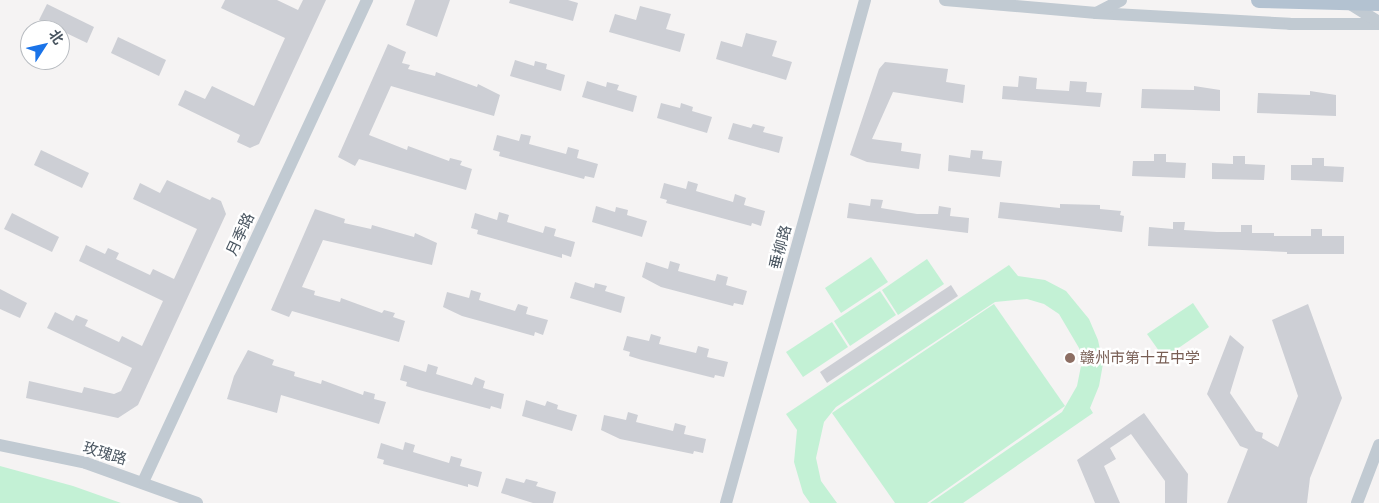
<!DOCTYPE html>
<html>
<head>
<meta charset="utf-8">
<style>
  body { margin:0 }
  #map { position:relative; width:1379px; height:503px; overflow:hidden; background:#f5f3f3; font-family:Lato,"Noto Sans SC",sans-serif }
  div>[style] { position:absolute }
  .green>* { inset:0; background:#c3f1d5 }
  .building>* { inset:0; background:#cdcfd5 }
  .minor>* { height:12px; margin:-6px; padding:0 6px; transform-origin:6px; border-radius:6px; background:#c1cad2 }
  .major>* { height:16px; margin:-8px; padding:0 8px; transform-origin:8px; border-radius:8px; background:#b3c2d1 }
  .dots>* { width:14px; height:14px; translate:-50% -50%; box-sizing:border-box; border:2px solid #fff; border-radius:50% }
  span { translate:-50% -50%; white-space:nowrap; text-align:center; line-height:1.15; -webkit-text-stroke:4.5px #fff; paint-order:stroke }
  .street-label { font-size:15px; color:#4a5661 }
  .education-label { font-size:15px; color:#785e54 }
  .left { translate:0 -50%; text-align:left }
  .north { position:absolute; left:20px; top:20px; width:50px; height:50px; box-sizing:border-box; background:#fff; border:1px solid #b7bbc0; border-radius:50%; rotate:55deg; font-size:14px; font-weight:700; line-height:20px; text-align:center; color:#4a5661 }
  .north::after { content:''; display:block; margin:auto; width:18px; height:22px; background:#1a73e8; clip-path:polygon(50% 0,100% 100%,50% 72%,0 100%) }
</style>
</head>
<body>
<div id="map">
  <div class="green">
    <i style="clip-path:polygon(871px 257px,888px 282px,841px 313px,825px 288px)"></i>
    <i style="clip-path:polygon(927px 259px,944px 284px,898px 315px,882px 290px)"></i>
    <i style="clip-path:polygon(1009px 265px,1018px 276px,1045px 280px,1066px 291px,1089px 319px,1098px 340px,1103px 364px,1099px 386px,1090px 408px,1093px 413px,963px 503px,930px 503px,1062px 412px,1077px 386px,1081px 366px,1079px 348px,1059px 314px,1044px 304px,1027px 299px,995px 302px,836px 407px,824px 422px,816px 458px,821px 481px,837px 503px,810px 503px,803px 493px,794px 462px,797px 430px,786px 414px)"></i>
    <i style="clip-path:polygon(880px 291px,896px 315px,850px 346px,834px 321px)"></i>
    <i style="clip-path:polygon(1193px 303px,1209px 327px,1164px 358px,1147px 334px)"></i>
    <i style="clip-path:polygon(994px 304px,1065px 406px,927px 503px,895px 503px,832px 413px)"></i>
    <i style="clip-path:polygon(832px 322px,848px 347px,803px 377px,786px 352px)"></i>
    <i style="clip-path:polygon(0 466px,73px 486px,121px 503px,0 503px)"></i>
  </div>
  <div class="building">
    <i style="clip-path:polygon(225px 0,277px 0,298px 10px,303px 0,326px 0,259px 144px,250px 148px,237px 142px,240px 135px,178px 105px,185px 90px,205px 99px,212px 86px,254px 106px,285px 38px,221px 8px)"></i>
    <i style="clip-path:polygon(415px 0,450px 0,437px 37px,406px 25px)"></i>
    <i style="clip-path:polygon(510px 0,568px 0,578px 3px,573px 21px,509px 3px)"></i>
    <i style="clip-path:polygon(47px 4px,94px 27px,87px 43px,39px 20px)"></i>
    <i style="clip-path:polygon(640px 6px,671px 14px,666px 29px,685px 34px,680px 52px,609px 32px,615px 14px,636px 20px)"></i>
    <i style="clip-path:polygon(746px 33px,777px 41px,772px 56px,792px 62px,786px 80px,716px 59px,721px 41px,742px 47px)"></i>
    <i style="clip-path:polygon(118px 37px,166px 60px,159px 76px,111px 53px)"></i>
    <i style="clip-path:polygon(388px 44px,406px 52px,402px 63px,410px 65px,408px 69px,435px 76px,436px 72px,477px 87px,478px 84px,500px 95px,494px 116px,391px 86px,369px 135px,407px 150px,408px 146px,449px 161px,450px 158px,462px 161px,460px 165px,472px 169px,466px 190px,359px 159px,355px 166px,338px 157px)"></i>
    <i style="clip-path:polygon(515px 60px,534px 66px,535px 61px,547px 64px,546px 69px,565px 75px,561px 91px,510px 76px)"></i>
    <i style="clip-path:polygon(885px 62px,948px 69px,946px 82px,965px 85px,963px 103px,893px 92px,872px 139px,902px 143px,901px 151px,921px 154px,919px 169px,867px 162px,850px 155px,879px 69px)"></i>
    <i style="clip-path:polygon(1019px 76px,1037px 78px,1036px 89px,1069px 91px,1070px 81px,1087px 82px,1086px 92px,1102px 93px,1100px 107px,1002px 99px,1003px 86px,1018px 87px)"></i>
    <i style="clip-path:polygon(587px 81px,606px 87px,607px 82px,619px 85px,617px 90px,637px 96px,633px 112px,582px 97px)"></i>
    <i style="clip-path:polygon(1194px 86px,1220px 90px,1220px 111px,1141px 108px,1142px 89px,1194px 90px)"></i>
    <i style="clip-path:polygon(1310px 91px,1336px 95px,1336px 116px,1257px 113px,1258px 93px,1310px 95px)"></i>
    <i style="clip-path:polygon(661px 103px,680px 108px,681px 103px,693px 107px,692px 111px,712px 117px,707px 133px,657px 118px)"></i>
    <i style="clip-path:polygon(733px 123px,751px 128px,753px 124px,765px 127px,763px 132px,783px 137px,779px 153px,728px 139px)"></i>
    <i style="clip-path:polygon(521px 134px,531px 136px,529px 144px,566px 154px,568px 147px,579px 150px,577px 158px,598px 164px,594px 178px,585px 176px,584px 179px,499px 156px,500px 152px,493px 150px,497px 135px,519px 141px)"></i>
    <i style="clip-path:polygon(41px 150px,89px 173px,82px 188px,34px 165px)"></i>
    <i style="clip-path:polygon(971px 150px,983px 151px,982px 159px,1002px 161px,1000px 177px,948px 171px,949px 155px,970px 158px)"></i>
    <i style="clip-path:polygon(1154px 154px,1166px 154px,1166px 162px,1186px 163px,1185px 178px,1132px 176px,1133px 161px,1154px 161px)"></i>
    <i style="clip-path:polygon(1233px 156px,1245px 156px,1245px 164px,1265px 165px,1264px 180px,1212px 179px,1212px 163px,1233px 164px)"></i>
    <i style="clip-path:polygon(1312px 158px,1324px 158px,1324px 166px,1344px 167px,1343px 182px,1291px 180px,1291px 165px,1312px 165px)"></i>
    <i style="clip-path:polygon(167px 180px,210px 200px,212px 197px,221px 201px,226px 214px,138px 405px,118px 418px,26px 398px,29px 381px,82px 393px,84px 387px,114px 394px,121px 391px,132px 368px,47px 328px,55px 312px,73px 321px,76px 315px,88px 320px,85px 326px,119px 342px,122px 336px,142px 346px,163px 301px,79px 261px,86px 245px,105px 254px,108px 248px,119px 253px,116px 259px,150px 275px,153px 269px,174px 279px,197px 229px,133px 199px,140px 183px,160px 193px)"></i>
    <i style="clip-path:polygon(688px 181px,698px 184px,696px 191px,733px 202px,735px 194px,746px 198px,744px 205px,765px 211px,761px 226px,752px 223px,751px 226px,666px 203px,667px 200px,660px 198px,664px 183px,686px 189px)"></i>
    <i style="clip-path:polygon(871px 199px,883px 200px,881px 208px,917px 214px,938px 214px,939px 206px,951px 208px,950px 216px,969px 218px,968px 233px,847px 218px,849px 203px,870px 206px)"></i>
    <i style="clip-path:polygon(1000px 202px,1060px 208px,1060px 204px,1100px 205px,1100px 209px,1121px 211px,1120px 215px,1124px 216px,1122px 232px,998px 218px)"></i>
    <i style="clip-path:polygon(596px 206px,615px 212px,616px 207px,628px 210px,627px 215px,647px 221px,642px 237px,592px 222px)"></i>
    <i style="clip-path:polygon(315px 209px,345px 219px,344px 223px,371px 229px,372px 225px,414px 237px,415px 233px,437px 243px,432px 265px,323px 240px,302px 287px,315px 291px,314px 295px,340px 302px,341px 298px,382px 313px,384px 310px,395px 313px,393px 317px,405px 321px,399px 342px,292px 311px,289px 317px,271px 310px)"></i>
    <i style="clip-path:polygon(499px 212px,509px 215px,507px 222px,543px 233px,545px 226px,556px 229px,554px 236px,575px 242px,571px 257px,562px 254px,562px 258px,477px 234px,478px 230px,471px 228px,475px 213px,497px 220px)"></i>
    <i style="clip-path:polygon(12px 213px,59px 237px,52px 252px,4px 229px)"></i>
    <i style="clip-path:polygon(1173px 222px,1185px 222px,1184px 230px,1217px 232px,1241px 232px,1241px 225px,1252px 225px,1252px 233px,1274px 233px,1274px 236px,1311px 236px,1311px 229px,1322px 229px,1322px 236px,1344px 236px,1344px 254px,1287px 254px,1287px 252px,1148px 246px,1149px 227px,1173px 229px)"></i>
    <i style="clip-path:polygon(670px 261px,680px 264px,678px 271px,715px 281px,717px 274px,728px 277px,726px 285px,747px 291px,743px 305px,734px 303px,733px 306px,661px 287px,642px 277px,646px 262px,668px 269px)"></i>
    <i style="clip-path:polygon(575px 282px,594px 288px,595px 283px,607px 286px,605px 291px,625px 297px,621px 313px,570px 298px)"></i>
    <i style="clip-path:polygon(951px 285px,958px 296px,827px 383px,820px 372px)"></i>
    <i style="clip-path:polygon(0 289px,27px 303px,20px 318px,0 309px)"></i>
    <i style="clip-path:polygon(471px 290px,481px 293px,479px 300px,515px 311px,518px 304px,528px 307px,526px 314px,548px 320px,543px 335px,535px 332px,534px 336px,462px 316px,443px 307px,447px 292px,469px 298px)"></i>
    <i style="clip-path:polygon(1308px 304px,1342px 398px,1310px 478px,1307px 503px,1227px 503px,1248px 449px,1240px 446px,1207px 394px,1230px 335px,1244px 347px,1230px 393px,1256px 431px,1263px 433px,1262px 438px,1278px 447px,1298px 396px,1272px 320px)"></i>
    <i style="clip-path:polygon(651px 334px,661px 337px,659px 344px,696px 353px,698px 346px,709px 349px,707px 357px,728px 362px,724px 377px,715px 375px,714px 378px,642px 360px,629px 356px,630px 352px,623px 350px,627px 336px,649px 341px)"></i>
    <i style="clip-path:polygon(248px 350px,274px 360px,272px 365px,295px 372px,294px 376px,321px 384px,322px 380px,363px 395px,364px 391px,375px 394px,374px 399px,386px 402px,379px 424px,281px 395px,277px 413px,227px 399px,234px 376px)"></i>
    <i style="clip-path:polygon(428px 364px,438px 367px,436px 374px,472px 385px,475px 377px,485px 381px,483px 388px,504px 394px,501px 409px,491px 406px,490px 409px,419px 390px,406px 386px,407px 382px,400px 380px,404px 365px,426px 372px)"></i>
    <i style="clip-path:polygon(526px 400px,545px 406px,547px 401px,558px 405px,557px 409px,577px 415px,572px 431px,522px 416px)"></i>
    <i style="clip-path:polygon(628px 412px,638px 415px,636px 422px,673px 431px,675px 423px,686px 426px,684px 434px,706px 439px,703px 453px,694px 451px,693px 454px,620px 439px,601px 430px,604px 415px,626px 420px)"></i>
    <i style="clip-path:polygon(1144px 413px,1188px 474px,1187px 503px,1165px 503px,1165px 481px,1131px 434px,1110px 448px,1116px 459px,1104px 466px,1120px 503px,1095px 503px,1077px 460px)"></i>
    <i style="clip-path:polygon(405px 442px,415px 445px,413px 452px,449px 463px,451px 456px,462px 459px,460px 466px,482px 472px,478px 487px,468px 484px,468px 487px,383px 464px,384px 460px,377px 458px,381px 443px,403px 450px)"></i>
    <i style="clip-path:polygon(506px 478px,524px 483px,526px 479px,538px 482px,536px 486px,556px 492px,553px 503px,533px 503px,501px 493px)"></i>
  </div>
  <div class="minor">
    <i style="left:945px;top:0;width:152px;rotate:4.9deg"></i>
    <i style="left:1096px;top:13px;width:194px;rotate:3.2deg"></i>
    <i style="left:1290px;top:24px;width:89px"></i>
    <i style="left:1350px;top:4px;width:34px;rotate:32deg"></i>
    <i style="left:1096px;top:13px;width:28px;rotate:-27deg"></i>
    <i style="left:0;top:445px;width:88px;rotate:11.8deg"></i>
    <i style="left:86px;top:463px;width:118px;rotate:19.8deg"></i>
    <i style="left:143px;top:482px;width:532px;rotate:-65.07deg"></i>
    <i style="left:726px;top:503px;width:522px;rotate:-74.55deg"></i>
    <i style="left:1357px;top:503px;width:62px;rotate:-69.2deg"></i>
  </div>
  <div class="major">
    <i style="left:1259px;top:0;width:120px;rotate:1.4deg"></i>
  </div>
  <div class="dots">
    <i style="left:1070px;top:358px;background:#8d6e63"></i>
  </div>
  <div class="street-label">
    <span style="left:240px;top:234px;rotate:-65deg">月季路</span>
    <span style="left:780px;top:247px;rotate:-75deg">垂柳路</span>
    <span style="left:105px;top:453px;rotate:17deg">玫瑰路</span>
  </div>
  <div class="education-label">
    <span class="left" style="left:1080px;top:358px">赣州市第十五中学</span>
  </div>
  <div class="north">北</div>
</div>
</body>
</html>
